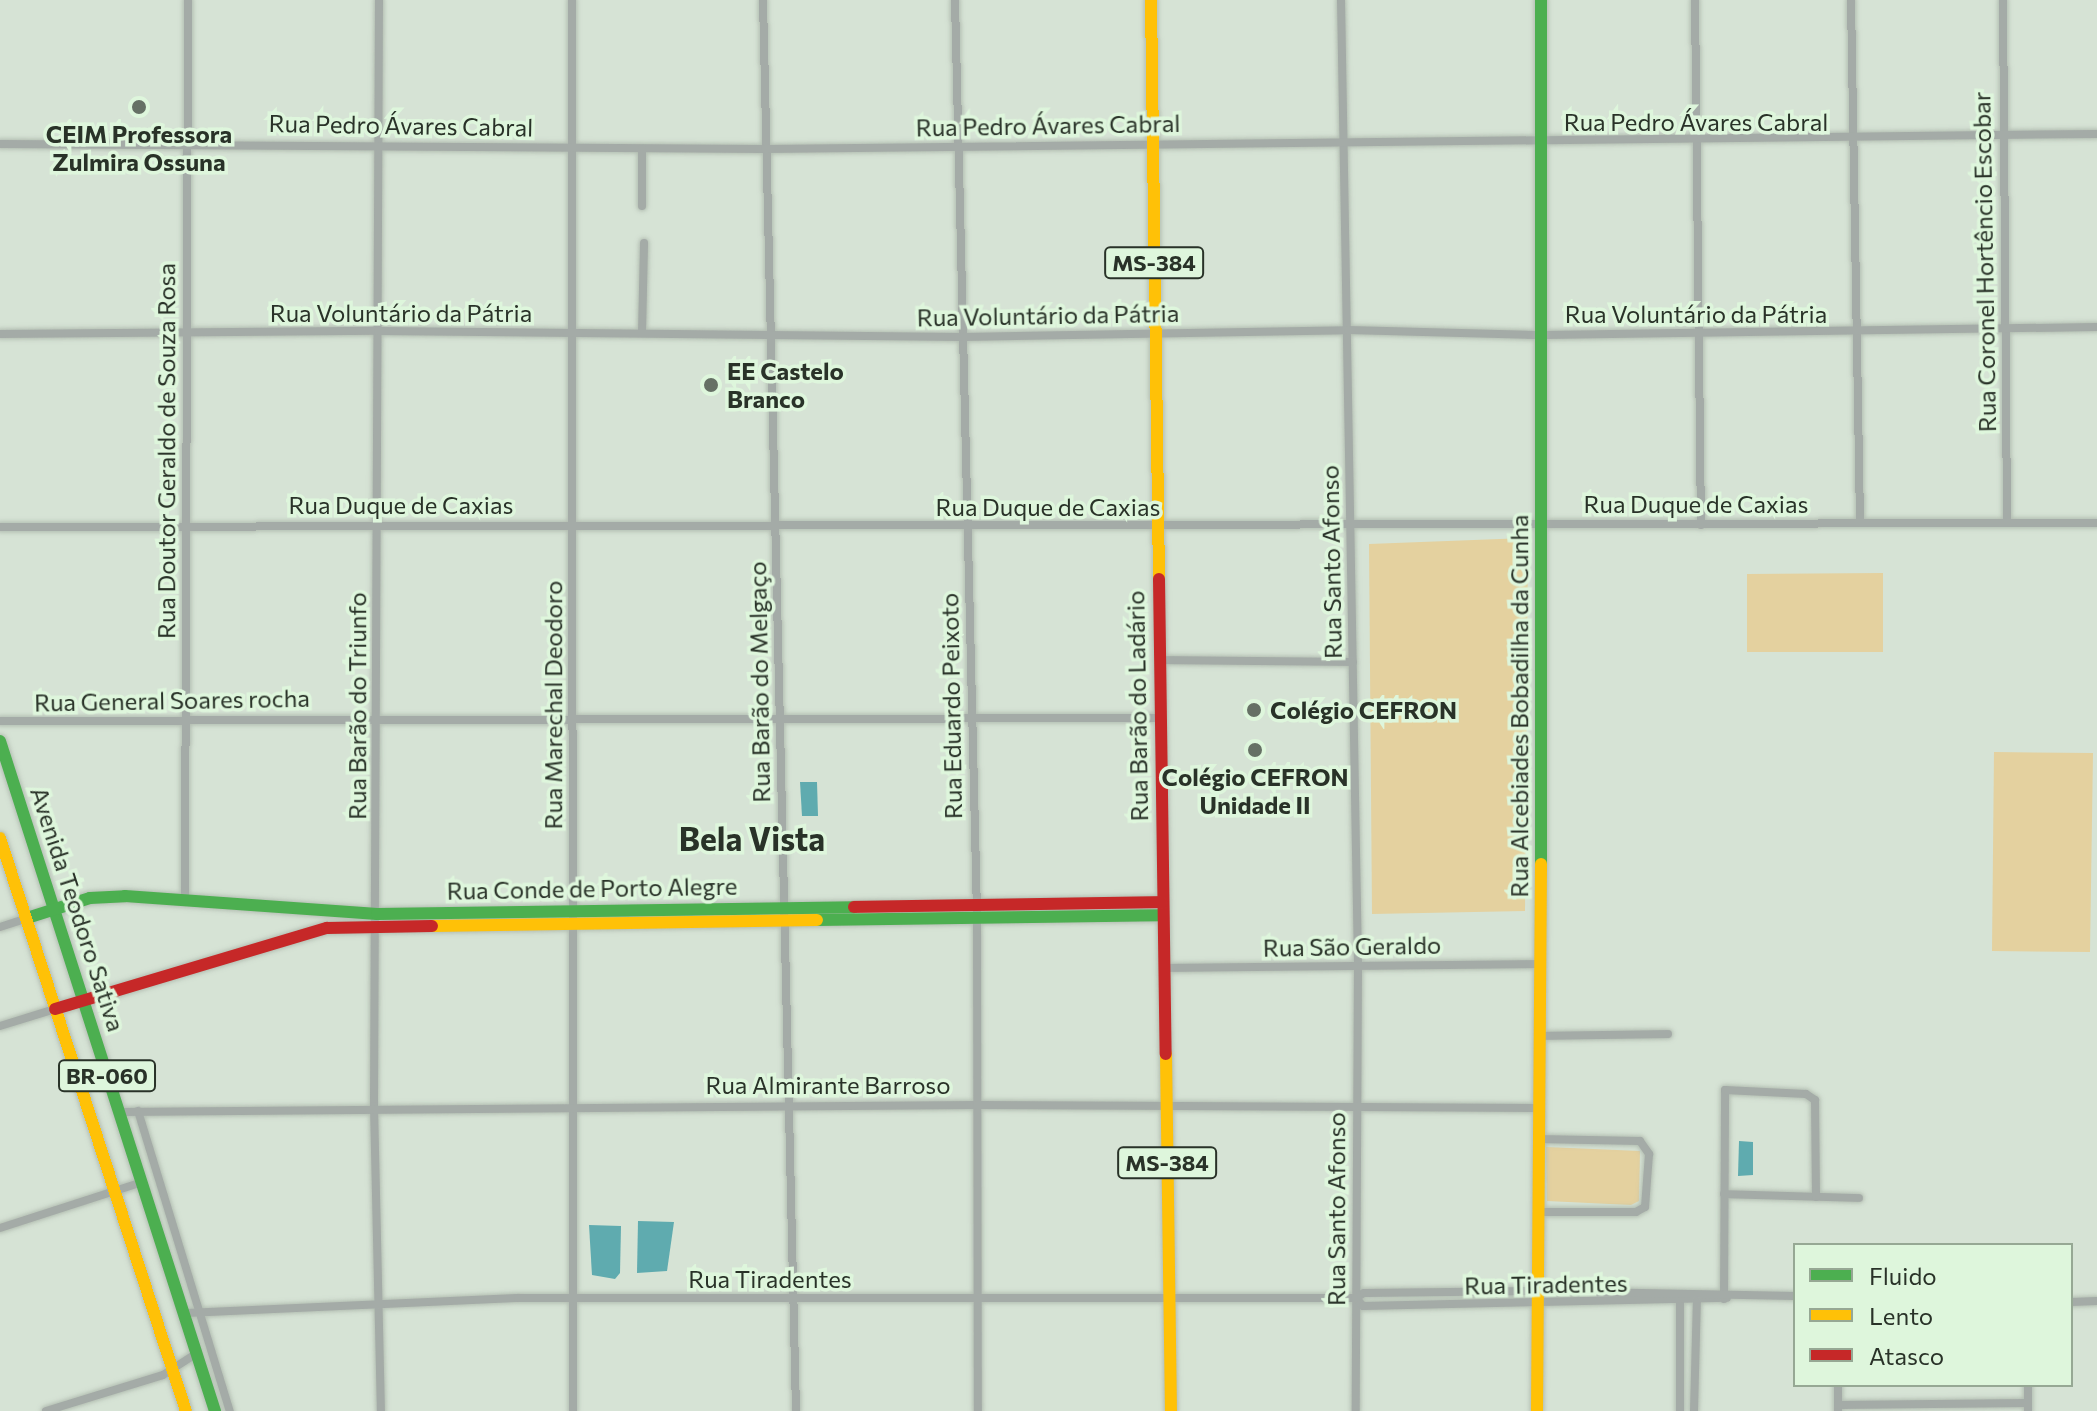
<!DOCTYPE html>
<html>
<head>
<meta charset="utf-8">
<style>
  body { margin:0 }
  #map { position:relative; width:2097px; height:1411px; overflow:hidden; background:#d6e3d5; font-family:Commissioner,sans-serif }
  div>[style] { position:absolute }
  .green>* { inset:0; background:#e4d19f }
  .water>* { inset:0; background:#5fabaf }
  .roads { filter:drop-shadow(0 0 2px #b4bfb3) drop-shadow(0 0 2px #b4bfb3) }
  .street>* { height:8px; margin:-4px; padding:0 4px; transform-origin:4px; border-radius:4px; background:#a4aba7 }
  .fast>* { height:12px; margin:-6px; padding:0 6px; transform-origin:6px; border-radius:6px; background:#4caf50 }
  .slow>* { height:12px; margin:-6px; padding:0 6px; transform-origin:6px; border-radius:6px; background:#ffc107 }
  .jam>* { height:12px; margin:-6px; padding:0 6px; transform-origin:6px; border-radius:6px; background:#c62828 }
  .dots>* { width:22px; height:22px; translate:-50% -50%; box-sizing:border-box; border:4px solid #def6dc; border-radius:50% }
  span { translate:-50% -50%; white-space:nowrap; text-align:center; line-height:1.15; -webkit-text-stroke:7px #def6dc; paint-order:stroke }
  .shield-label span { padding:2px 6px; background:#def6dc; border:2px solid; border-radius:6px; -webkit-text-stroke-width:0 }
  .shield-label { font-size:22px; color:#293228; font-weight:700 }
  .street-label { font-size:24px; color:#293228 }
  .poi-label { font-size:24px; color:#293228; font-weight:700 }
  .left { translate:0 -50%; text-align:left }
  .district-label { font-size:32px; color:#293228; font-weight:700 }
  .legend { position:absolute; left:1793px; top:1243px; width:280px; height:144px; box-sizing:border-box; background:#def6dc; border:2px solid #96a894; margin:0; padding:10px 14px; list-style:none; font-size:24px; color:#293228 }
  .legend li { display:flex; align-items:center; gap:16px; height:40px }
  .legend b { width:40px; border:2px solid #96a894 }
</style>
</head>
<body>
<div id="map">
  <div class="green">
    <i style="clip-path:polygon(1528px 538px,1525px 911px,1372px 914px,1369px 544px)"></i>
    <i style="clip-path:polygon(1883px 573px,1883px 652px,1747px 652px,1747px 574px)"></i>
    <i style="clip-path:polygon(1994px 752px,2093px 753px,2090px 952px,1992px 951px)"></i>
    <i style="clip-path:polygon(1546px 1147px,1640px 1151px,1639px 1201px,1631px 1205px,1547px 1201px)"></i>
  </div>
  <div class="water">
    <i style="clip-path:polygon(800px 782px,817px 782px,818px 816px,802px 816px)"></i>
    <i style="clip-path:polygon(1739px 1141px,1753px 1142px,1753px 1175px,1738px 1176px)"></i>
    <i style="clip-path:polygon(638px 1221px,674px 1222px,667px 1271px,637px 1273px)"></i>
    <i style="clip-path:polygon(589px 1225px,621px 1226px,620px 1273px,615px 1279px,592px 1275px)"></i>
  </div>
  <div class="roads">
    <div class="street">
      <i style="left:379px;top:0;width:1106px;rotate:90.26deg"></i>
      <i style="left:374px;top:1106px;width:305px;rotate:88.7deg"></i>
      <i style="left:572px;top:0;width:1411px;rotate:89.96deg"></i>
      <i style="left:763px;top:0;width:1411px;rotate:88.66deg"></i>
      <i style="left:955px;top:0;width:915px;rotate:88.62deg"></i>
      <i style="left:977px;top:915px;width:496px;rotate:89.9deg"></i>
      <i style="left:1341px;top:0;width:967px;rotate:88.99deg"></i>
      <i style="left:1358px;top:967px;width:444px;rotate:90.3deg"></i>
      <i style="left:1695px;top:0;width:525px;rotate:89.35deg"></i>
      <i style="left:1851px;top:0;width:523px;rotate:89.01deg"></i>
      <i style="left:2003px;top:0;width:523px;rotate:89.56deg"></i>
      <i style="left:0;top:144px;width:765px;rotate:0.37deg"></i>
      <i style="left:765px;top:149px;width:1332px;rotate:-0.65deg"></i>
      <i style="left:642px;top:149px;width:57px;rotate:90deg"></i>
      <i style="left:642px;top:333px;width:90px;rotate:-88.7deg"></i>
      <i style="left:0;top:334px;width:378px;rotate:-0.5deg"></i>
      <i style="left:378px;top:331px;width:585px;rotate:0.59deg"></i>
      <i style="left:963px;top:337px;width:385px;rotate:-1deg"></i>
      <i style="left:1348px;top:330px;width:196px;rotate:1.5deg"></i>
      <i style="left:1544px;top:335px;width:553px;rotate:-0.83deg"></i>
      <i style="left:0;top:527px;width:2097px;rotate:-0.11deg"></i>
      <i style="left:1159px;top:660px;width:194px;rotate:0.6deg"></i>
      <i style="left:0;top:721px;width:1160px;rotate:-0.15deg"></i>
      <i style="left:185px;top:902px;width:902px;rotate:-89.81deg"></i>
      <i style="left:0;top:927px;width:28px;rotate:-18deg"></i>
      <i style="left:1164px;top:968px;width:376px;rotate:-0.6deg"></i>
      <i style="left:0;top:1026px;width:58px;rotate:-17.2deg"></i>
      <i style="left:1538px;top:1036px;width:130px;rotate:-0.9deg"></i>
      <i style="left:138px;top:1111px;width:314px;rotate:73deg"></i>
      <i style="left:119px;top:1112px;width:858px;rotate:-0.47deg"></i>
      <i style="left:977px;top:1105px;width:561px;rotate:0.31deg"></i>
      <i style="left:1537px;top:1139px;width:103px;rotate:1.1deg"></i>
      <i style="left:1640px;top:1141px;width:16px;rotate:55deg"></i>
      <i style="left:1649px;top:1154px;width:53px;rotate:94.3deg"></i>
      <i style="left:1645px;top:1207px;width:10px;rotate:151deg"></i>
      <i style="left:1636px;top:1212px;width:98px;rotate:180deg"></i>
      <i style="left:1724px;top:1194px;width:135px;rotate:1.7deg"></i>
      <i style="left:0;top:1228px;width:149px;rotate:-17.9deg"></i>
      <i style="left:1680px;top:1298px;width:113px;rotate:90deg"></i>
      <i style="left:1357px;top:1299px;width:9px;rotate:49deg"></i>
      <i style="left:1363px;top:1306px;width:364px;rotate:-1.3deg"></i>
      <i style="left:1724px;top:1299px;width:209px;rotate:-89.7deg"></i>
      <i style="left:1725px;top:1090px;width:81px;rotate:2.8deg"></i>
      <i style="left:1806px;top:1094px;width:11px;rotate:34deg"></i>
      <i style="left:1815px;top:1100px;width:97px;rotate:89.4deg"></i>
      <i style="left:2071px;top:1302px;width:26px;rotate:-2deg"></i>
      <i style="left:185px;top:1313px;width:333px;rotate:-2.6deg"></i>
      <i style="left:518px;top:1298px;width:838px"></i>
      <i style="left:1356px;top:1298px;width:9px;rotate:-32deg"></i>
      <i style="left:1364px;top:1293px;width:174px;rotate:-0.7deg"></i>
      <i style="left:1538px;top:1291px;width:257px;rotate:1.1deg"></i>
      <i style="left:1838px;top:1385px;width:26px;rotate:90deg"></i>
      <i style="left:1838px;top:1405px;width:190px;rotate:-0.6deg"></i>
      <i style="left:46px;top:1411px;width:122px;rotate:-17.1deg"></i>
      <i style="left:163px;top:1375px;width:40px;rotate:-32.9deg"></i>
      <i style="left:1694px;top:1411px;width:111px;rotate:-88.5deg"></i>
      <i style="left:2028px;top:1411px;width:26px;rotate:-90deg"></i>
    </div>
    <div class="fast">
      <i style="left:0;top:741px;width:704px;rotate:72.21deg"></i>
      <i style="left:1541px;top:864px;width:864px;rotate:-90deg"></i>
      <i style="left:27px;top:918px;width:66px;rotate:-17.6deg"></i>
      <i style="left:90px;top:898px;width:35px;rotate:-3deg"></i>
      <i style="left:125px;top:896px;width:253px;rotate:4.1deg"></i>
      <i style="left:377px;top:914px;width:477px;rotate:-0.8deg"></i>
      <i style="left:817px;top:920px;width:345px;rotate:-0.8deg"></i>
    </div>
    <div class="slow">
      <i style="left:1151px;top:0;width:579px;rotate:89.21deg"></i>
      <i style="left:0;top:838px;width:602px;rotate:72.02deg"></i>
      <i style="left:432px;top:926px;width:385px;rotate:-0.9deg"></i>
      <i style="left:1166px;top:1054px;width:357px;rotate:89.2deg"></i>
      <i style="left:1537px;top:1411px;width:547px;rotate:-89.58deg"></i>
    </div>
    <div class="jam">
      <i style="left:1159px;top:579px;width:475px;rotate:89.2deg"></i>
      <i style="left:854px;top:907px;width:308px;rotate:-0.9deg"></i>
      <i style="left:55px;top:1009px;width:284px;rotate:-16.6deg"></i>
      <i style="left:327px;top:928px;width:105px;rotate:-1.1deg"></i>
    </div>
  </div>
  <div class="dots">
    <i style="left:139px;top:107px;background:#667065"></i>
    <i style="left:711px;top:385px;background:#667065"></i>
    <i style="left:1254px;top:710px;background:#667065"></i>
    <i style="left:1255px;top:750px;background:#667065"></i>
  </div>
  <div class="shield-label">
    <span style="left:1154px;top:263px">MS-384</span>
    <span style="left:107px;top:1076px">BR-060</span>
    <span style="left:1167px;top:1163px">MS-384</span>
  </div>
  <div class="street-label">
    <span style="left:1696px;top:122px">Rua Pedro Ávares Cabral</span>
    <span style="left:401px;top:125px;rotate:1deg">Rua Pedro Ávares Cabral</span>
    <span style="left:1048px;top:125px;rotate:-1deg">Rua Pedro Ávares Cabral</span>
    <span style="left:1984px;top:262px;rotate:-91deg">Rua Coronel Hortêncio Escobar</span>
    <span style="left:401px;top:313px">Rua Voluntário da Pátria</span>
    <span style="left:1696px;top:314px">Rua Voluntário da Pátria</span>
    <span style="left:1048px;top:315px;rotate:-1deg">Rua Voluntário da Pátria</span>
    <span style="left:166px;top:451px;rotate:-90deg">Rua Doutor Geraldo de Souza Rosa</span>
    <span style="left:1696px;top:504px">Rua Duque de Caxias</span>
    <span style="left:401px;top:505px">Rua Duque de Caxias</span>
    <span style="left:1048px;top:507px">Rua Duque de Caxias</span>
    <span style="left:1331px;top:562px;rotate:-91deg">Rua Santo Afonso</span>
    <span style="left:759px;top:682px;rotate:-91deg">Rua Barão do Melgaço</span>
    <span style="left:172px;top:700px;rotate:-1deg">Rua General Soares rocha</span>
    <span style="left:553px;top:705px;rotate:-90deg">Rua Marechal Deodoro</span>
    <span style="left:357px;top:706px;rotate:-90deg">Rua Barão do Triunfo</span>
    <span style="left:951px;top:706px;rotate:-91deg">Rua Eduardo Peixoto</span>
    <span style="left:1137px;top:706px;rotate:-91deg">Rua Barão do Ladário</span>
    <span style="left:1519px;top:706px;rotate:-90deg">Rua Alcebiades Bobadilha da Cunha</span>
    <span style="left:592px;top:888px;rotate:-1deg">Rua Conde de Porto Alegre</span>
    <span style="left:78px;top:909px;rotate:72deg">Avenida Teodoro Sativa</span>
    <span style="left:1352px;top:946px;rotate:-1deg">Rua São Geraldo</span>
    <span style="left:828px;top:1085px">Rua Almirante Barroso</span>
    <span style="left:1336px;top:1209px;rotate:-90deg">Rua Santo Afonso</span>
    <span style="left:770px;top:1279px">Rua Tiradentes</span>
    <span style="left:1546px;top:1284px;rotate:-1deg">Rua Tiradentes</span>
  </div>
  <div class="poi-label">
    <span style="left:139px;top:148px">CEIM Professora<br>Zulmira Ossuna</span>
    <span class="left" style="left:727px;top:385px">EE Castelo<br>Branco</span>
    <span class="left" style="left:1270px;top:710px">Colégio CEFRON</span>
    <span style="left:1255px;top:791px">Colégio CEFRON<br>Unidade II</span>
  </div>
  <div class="district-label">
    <span style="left:752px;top:838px">Bela Vista</span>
  </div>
  <ul class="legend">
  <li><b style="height:10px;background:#4caf50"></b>Fluido</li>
  <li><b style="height:10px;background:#ffc107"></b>Lento</li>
  <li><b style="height:10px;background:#c62828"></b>Atasco</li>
  </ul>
</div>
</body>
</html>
